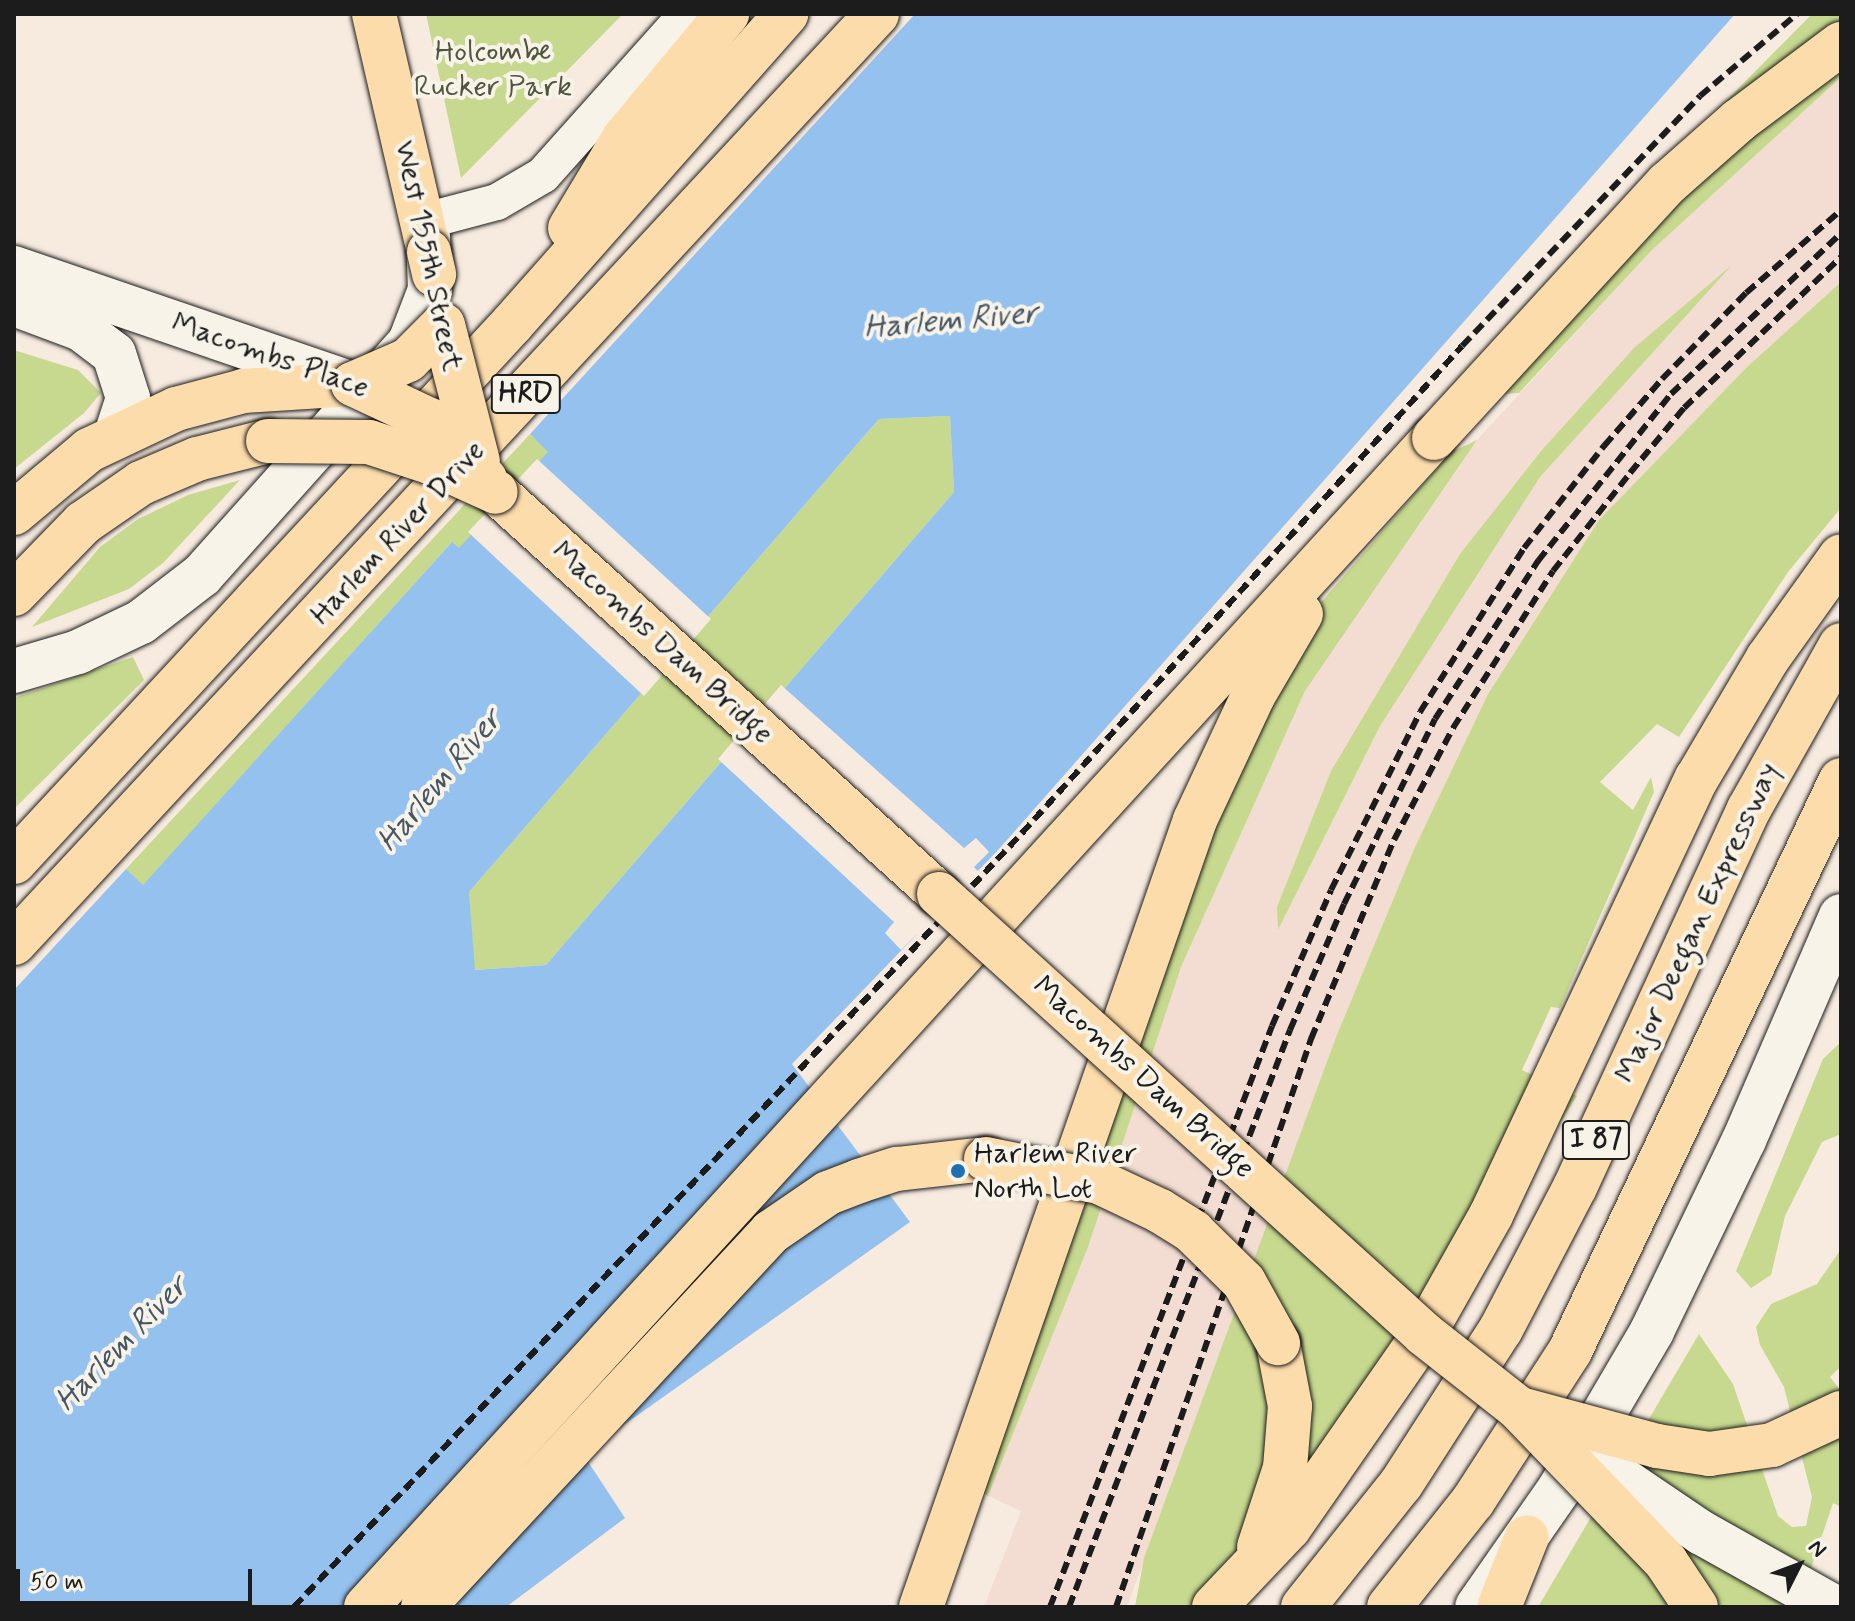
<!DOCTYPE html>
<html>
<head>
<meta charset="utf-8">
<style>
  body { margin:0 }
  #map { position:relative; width:1855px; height:1621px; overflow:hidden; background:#f7ebe0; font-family:Mynerve,sans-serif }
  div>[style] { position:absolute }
  .built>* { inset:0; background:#f3ddd2 }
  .green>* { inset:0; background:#c6d98e }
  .water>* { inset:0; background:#94c1ee }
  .pier>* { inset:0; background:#f7ebe0 }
  .roads { filter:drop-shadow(0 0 2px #1c1c1c) drop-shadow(0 0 2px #1c1c1c) }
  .street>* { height:36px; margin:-18px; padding:0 18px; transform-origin:18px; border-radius:18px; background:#f7f3e8 }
  .secondary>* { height:44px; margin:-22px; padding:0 22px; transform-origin:22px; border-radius:22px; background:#f7f3e8 }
  .primary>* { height:44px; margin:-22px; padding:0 22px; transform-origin:22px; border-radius:22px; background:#fddcac }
  .highway>* { height:44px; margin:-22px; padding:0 22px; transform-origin:22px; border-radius:22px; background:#fddcac }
  .rail>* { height:6px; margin-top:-3px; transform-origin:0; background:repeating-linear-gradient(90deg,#1c1c1c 0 12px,transparent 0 18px) }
  .bridges { filter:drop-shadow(0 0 2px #1c1c1c) drop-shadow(0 0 2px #1c1c1c) }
  .secondary-bridge>* { height:44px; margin:-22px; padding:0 22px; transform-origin:22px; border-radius:22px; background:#f7f3e8 }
  .primary-bridge>* { height:44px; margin:-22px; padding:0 22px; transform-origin:22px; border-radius:22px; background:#fddcac }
  .highway-bridge>* { height:44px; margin:-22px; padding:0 22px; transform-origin:22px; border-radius:22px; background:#fddcac }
  .dots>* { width:22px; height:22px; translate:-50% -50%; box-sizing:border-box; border:4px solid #f7f3e8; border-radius:50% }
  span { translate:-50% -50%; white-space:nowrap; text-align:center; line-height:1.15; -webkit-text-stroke:8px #f7f3e8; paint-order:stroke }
  .shield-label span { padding:2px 6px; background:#f7f3e8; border:2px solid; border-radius:6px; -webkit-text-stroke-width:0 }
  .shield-label { font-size:28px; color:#1c1c1c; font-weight:700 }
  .park-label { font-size:30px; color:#4f553e }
  .street-label { font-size:30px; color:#1c1c1c }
  .poi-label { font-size:30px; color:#1c1c1c }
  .left { translate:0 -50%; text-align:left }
  .water-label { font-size:32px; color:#465666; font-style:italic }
  .frame { position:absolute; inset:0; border:16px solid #1c1c1c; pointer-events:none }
  .north { position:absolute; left:1759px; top:1525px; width:80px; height:80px; -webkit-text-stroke:6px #f7f3e8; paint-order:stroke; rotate:48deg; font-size:22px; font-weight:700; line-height:32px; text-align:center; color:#1c1c1c }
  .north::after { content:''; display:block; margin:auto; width:28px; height:36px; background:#1c1c1c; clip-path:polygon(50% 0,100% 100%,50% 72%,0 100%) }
  .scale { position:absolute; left:16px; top:1569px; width:236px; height:36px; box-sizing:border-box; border:4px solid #1c1c1c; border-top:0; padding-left:10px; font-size:24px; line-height:28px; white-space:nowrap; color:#1c1c1c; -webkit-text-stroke:6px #f7f3e8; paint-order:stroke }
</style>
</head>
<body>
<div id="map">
  <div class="built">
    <i style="clip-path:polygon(1841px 77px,1841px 282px,1747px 367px,1599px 520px,1488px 694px,1415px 847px,1336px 1037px,1127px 1607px,984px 1607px,1021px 1511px,988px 1496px,1088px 1247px,1181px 967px,1305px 691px,1477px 440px,1652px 250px)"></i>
  </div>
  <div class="green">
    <i style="clip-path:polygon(426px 14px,623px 14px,461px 178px)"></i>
    <i style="clip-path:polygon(1812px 14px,1841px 14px,1841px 77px,1652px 250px,1519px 393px,1490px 395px,1631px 197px)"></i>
    <i style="clip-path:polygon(1732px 265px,1540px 477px,1380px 726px,1278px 930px,1277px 907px,1331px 771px,1460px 554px,1542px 450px,1634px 348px)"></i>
    <i style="clip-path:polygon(1841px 282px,1841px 508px,1788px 572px,1679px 737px,1657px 724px,1600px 782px,1633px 810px,1651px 777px,1654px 792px,1560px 1008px,1551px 1007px,1522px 1070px,1577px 1096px,1247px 1607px,1135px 1607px,1144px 1558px,1336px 1037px,1415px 847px,1488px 694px,1599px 520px,1747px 367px)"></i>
    <i style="clip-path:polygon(14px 350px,78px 370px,101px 393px,84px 413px,14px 469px)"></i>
    <i style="clip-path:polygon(950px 416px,954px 492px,546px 965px,474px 970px,469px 892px,879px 419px)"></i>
    <i style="clip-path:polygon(530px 434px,549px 452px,459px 549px,451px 543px,143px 886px,126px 869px)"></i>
    <i style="clip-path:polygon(1477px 440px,1305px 691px,1181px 967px,1088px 1247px,988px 1496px,981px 1492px,1209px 830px,1311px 614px,1450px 453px)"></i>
    <i style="clip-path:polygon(240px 480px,163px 563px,129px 589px,32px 627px,100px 547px,138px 519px,188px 495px)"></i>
    <i style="clip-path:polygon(133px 657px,144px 680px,14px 809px,14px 698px)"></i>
    <i style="clip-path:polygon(1841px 1042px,1841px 1134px,1822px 1142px,1785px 1216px,1771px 1275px,1751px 1288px,1736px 1271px,1823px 1059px)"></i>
    <i style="clip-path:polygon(1841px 1249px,1841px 1366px,1830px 1377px,1841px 1391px,1841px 1507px,1833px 1503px,1798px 1607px,1538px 1607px,1699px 1334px,1733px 1384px,1778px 1516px,1792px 1527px,1806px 1526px,1812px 1497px,1784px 1387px,1760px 1345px,1756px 1327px,1771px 1304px,1817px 1284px)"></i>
  </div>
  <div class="water">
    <i style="clip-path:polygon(evenodd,915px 14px,1735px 14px,999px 849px,792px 1064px,910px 1222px,583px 1454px,625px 1518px,506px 1607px,14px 1607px,14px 990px,126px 869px,143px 885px,452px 542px,459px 548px,548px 452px,530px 434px,915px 14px,950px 416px,954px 492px,546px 965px,475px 970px,469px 892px,879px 419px,950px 416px)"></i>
  </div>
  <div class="pier">
    <i style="clip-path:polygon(537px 459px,711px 619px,644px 696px,468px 532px)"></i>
    <i style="clip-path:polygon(781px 685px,964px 848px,976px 838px,989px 852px,974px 867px,981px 874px,922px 939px,916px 935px,901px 950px,885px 933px,894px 922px,718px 759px)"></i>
  </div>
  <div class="roads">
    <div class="street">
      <i style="left:425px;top:221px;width:74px;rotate:-14.8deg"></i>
      <i style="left:497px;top:202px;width:53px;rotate:-30.4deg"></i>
      <i style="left:543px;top:175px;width:216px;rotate:-48.2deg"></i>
    </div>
    <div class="secondary">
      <i style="left:14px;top:268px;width:358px;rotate:18.9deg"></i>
      <i style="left:14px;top:304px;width:72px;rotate:20.5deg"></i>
      <i style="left:81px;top:329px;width:41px;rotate:37.1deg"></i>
      <i style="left:114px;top:354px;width:46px;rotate:72.3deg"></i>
      <i style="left:128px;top:398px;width:39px;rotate:108deg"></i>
      <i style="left:14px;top:671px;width:67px;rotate:-16.5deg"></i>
      <i style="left:78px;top:652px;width:70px;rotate:-25.5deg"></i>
      <i style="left:141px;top:622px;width:77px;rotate:-37.6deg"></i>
      <i style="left:202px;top:575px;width:312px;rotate:-48.2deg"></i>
      <i style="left:410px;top:342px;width:56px;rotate:-69deg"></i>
      <i style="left:430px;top:290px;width:54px;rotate:-92.1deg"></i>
      <i style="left:1477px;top:1607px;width:145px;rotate:-55.1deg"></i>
      <i style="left:1560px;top:1488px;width:182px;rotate:-59.6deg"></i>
      <i style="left:1652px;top:1331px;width:212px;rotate:-64.3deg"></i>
      <i style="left:1744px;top:1140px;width:244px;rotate:-66.6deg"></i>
    </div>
    <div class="primary">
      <i style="left:374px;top:14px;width:244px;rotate:77deg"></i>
      <i style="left:496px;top:492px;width:598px;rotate:42.22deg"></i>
      <i style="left:14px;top:513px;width:98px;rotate:-40deg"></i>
      <i style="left:89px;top:450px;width:96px;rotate:-25.2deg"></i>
      <i style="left:176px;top:409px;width:69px;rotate:-15deg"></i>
      <i style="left:243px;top:391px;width:110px;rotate:-3.6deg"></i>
      <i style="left:14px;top:594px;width:99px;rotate:-45.8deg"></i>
      <i style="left:83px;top:523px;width:70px;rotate:-34.6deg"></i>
      <i style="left:141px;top:483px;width:61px;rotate:-23.2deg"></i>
      <i style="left:197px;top:459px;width:73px;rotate:-14.2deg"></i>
      <i style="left:1499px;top:1607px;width:75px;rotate:-68.2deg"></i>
    </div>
    <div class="highway">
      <i style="left:570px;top:228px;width:106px;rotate:-58.9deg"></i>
      <i style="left:625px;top:137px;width:160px;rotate:-50.3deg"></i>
      <i style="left:14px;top:862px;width:733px;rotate:-47.21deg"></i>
      <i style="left:512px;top:324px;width:414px;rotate:-48.5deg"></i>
      <i style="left:14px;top:943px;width:1268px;rotate:-47.11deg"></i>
      <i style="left:1259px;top:1547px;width:83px;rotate:-71.8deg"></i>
      <i style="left:1285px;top:1468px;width:62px;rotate:-85.4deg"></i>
      <i style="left:1290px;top:1406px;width:64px;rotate:-100.8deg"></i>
      <i style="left:366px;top:1607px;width:1583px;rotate:-47.59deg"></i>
      <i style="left:423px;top:1607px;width:512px;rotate:-47.14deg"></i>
      <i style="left:771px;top:1232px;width:69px;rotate:-34.4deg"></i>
      <i style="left:828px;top:1193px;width:33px;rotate:-21deg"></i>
      <i style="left:859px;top:1181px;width:40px;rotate:-18deg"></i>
      <i style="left:897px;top:1169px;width:90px;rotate:-6.4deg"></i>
      <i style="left:921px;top:1607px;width:833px;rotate:-70.8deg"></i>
      <i style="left:1195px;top:820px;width:137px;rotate:-64.9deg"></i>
      <i style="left:1253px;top:696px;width:95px;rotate:-59.7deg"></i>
      <i style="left:1214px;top:1607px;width:109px;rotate:-46.5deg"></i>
      <i style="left:1289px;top:1528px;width:236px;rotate:-55.2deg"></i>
      <i style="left:1424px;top:1334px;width:137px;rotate:-60.6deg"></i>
      <i style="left:1491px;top:1215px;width:483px;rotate:-64.8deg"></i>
      <i style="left:1697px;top:778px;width:139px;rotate:-59.4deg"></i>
      <i style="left:1768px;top:658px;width:125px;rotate:-54.4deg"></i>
      <i style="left:1303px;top:1607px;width:157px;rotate:-51.5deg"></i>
      <i style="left:1401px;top:1484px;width:184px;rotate:-57.2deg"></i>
      <i style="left:1501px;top:1329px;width:160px;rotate:-62.5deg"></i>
      <i style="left:1575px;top:1187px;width:416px;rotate:-65.3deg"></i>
      <i style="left:1749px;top:809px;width:188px;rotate:-60.7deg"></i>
      <i style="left:1389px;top:1607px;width:135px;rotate:-51.6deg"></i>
      <i style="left:1473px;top:1501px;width:179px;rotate:-57.1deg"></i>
      <i style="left:1570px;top:1351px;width:632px;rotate:-64.61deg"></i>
    </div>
  </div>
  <div class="rail">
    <i style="left:294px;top:1607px;width:1063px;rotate:-46.75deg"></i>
    <i style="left:1022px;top:833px;width:656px;rotate:-47.9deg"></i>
    <i style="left:1462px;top:346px;width:345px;rotate:-46.4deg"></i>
    <i style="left:1700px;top:96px;width:127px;rotate:-40.2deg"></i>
    <i style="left:1050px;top:1607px;width:622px;rotate:-69.09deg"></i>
    <i style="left:1272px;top:1026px;width:148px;rotate:-66.5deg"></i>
    <i style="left:1331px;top:890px;width:199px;rotate:-63.4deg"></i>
    <i style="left:1420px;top:712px;width:194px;rotate:-57.6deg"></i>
    <i style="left:1524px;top:548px;width:130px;rotate:-51.9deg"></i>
    <i style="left:1604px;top:446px;width:89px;rotate:-49.1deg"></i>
    <i style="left:1662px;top:379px;width:120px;rotate:-45.7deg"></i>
    <i style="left:1746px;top:293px;width:126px;rotate:-41.1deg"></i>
    <i style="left:1069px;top:1607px;width:618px;rotate:-69.04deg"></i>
    <i style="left:1290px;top:1030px;width:137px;rotate:-66.8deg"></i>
    <i style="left:1344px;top:904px;width:206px;rotate:-63.8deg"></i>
    <i style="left:1435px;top:719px;width:189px;rotate:-56.9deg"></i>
    <i style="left:1538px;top:561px;width:213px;rotate:-51.5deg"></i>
    <i style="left:1671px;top:394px;width:234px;rotate:-43.4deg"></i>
    <i style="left:1116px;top:1607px;width:601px;rotate:-71.05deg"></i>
    <i style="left:1311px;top:1039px;width:216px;rotate:-67.4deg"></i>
    <i style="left:1394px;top:840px;width:127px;rotate:-62.2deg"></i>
    <i style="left:1453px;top:728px;width:186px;rotate:-57.5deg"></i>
    <i style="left:1553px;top:571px;width:125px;rotate:-51.8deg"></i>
    <i style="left:1630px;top:473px;width:85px;rotate:-50.3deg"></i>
    <i style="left:1684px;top:408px;width:218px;rotate:-43.9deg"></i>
  </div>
  <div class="bridges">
    <div class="secondary-bridge">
      <i style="left:1557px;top:1435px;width:175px;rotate:34.1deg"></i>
      <i style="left:1702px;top:1533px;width:151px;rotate:29.3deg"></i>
    </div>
    <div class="primary-bridge">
      <i style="left:429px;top:252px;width:23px;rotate:77deg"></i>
      <i style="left:443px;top:325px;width:140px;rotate:75.6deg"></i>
      <i style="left:353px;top:384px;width:85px;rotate:25.1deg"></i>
      <i style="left:430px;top:420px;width:81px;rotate:47deg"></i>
      <i style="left:353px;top:384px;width:60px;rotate:-23.6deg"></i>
      <i style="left:408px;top:360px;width:49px;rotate:-45deg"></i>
      <i style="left:268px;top:441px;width:101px;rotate:0.6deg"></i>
      <i style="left:369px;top:442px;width:64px;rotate:18.2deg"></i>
      <i style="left:430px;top:462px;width:72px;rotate:24.4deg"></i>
      <i style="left:939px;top:894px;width:655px;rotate:42.21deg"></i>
      <i style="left:1424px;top:1334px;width:120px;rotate:38.2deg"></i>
      <i style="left:1518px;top:1408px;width:214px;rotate:46.1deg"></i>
      <i style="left:1666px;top:1562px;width:54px;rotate:56.3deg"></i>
      <i style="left:1520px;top:1409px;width:142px;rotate:15.1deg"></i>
      <i style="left:1657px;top:1446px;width:53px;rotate:8.7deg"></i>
      <i style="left:1709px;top:1454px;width:64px;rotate:-8.1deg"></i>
      <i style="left:1772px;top:1445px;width:76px;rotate:-24.9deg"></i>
    </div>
    <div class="highway-bridge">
      <i style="left:1434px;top:438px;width:346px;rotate:-47.5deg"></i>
      <i style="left:1668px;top:183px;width:94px;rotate:-41.5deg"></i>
      <i style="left:1738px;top:121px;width:129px;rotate:-36.8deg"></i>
      <i style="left:986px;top:1159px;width:115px;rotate:11.5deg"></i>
      <i style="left:1099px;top:1182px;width:68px;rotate:25.4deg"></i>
      <i style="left:1160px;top:1211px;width:39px;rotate:32deg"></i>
      <i style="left:1193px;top:1232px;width:71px;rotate:44.4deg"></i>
      <i style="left:1244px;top:1282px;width:70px;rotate:60.9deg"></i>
    </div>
  </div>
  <div class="dots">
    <i style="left:958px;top:1171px;background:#1f6fb2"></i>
  </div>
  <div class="shield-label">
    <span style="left:526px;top:394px">HRD</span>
    <span style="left:1596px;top:1140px">I 87</span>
  </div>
  <div class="park-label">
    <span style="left:493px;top:69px">Holcombe<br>Rucker Park</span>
  </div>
  <div class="street-label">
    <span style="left:428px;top:256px;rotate:78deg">West 155th Street</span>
    <span style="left:270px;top:356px;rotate:19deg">Macombs Place</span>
    <span style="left:398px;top:533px;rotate:-47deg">Harlem River Drive</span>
    <span style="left:662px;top:643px;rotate:42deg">Macombs Dam Bridge</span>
    <span style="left:1698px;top:923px;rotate:-65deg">Major Deegan Expressway</span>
    <span style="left:1143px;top:1078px;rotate:42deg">Macombs Dam Bridge</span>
  </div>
  <div class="poi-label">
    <span class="left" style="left:974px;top:1171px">Harlem River<br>North Lot</span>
  </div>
  <div class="water-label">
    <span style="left:951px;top:321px;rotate:-5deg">Harlem River</span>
    <span style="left:440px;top:781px;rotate:-50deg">Harlem River</span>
    <span style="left:122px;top:1344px;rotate:-46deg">Harlem River</span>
  </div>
  <div class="frame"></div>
  <div class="north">N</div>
  <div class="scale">50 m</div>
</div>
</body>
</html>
